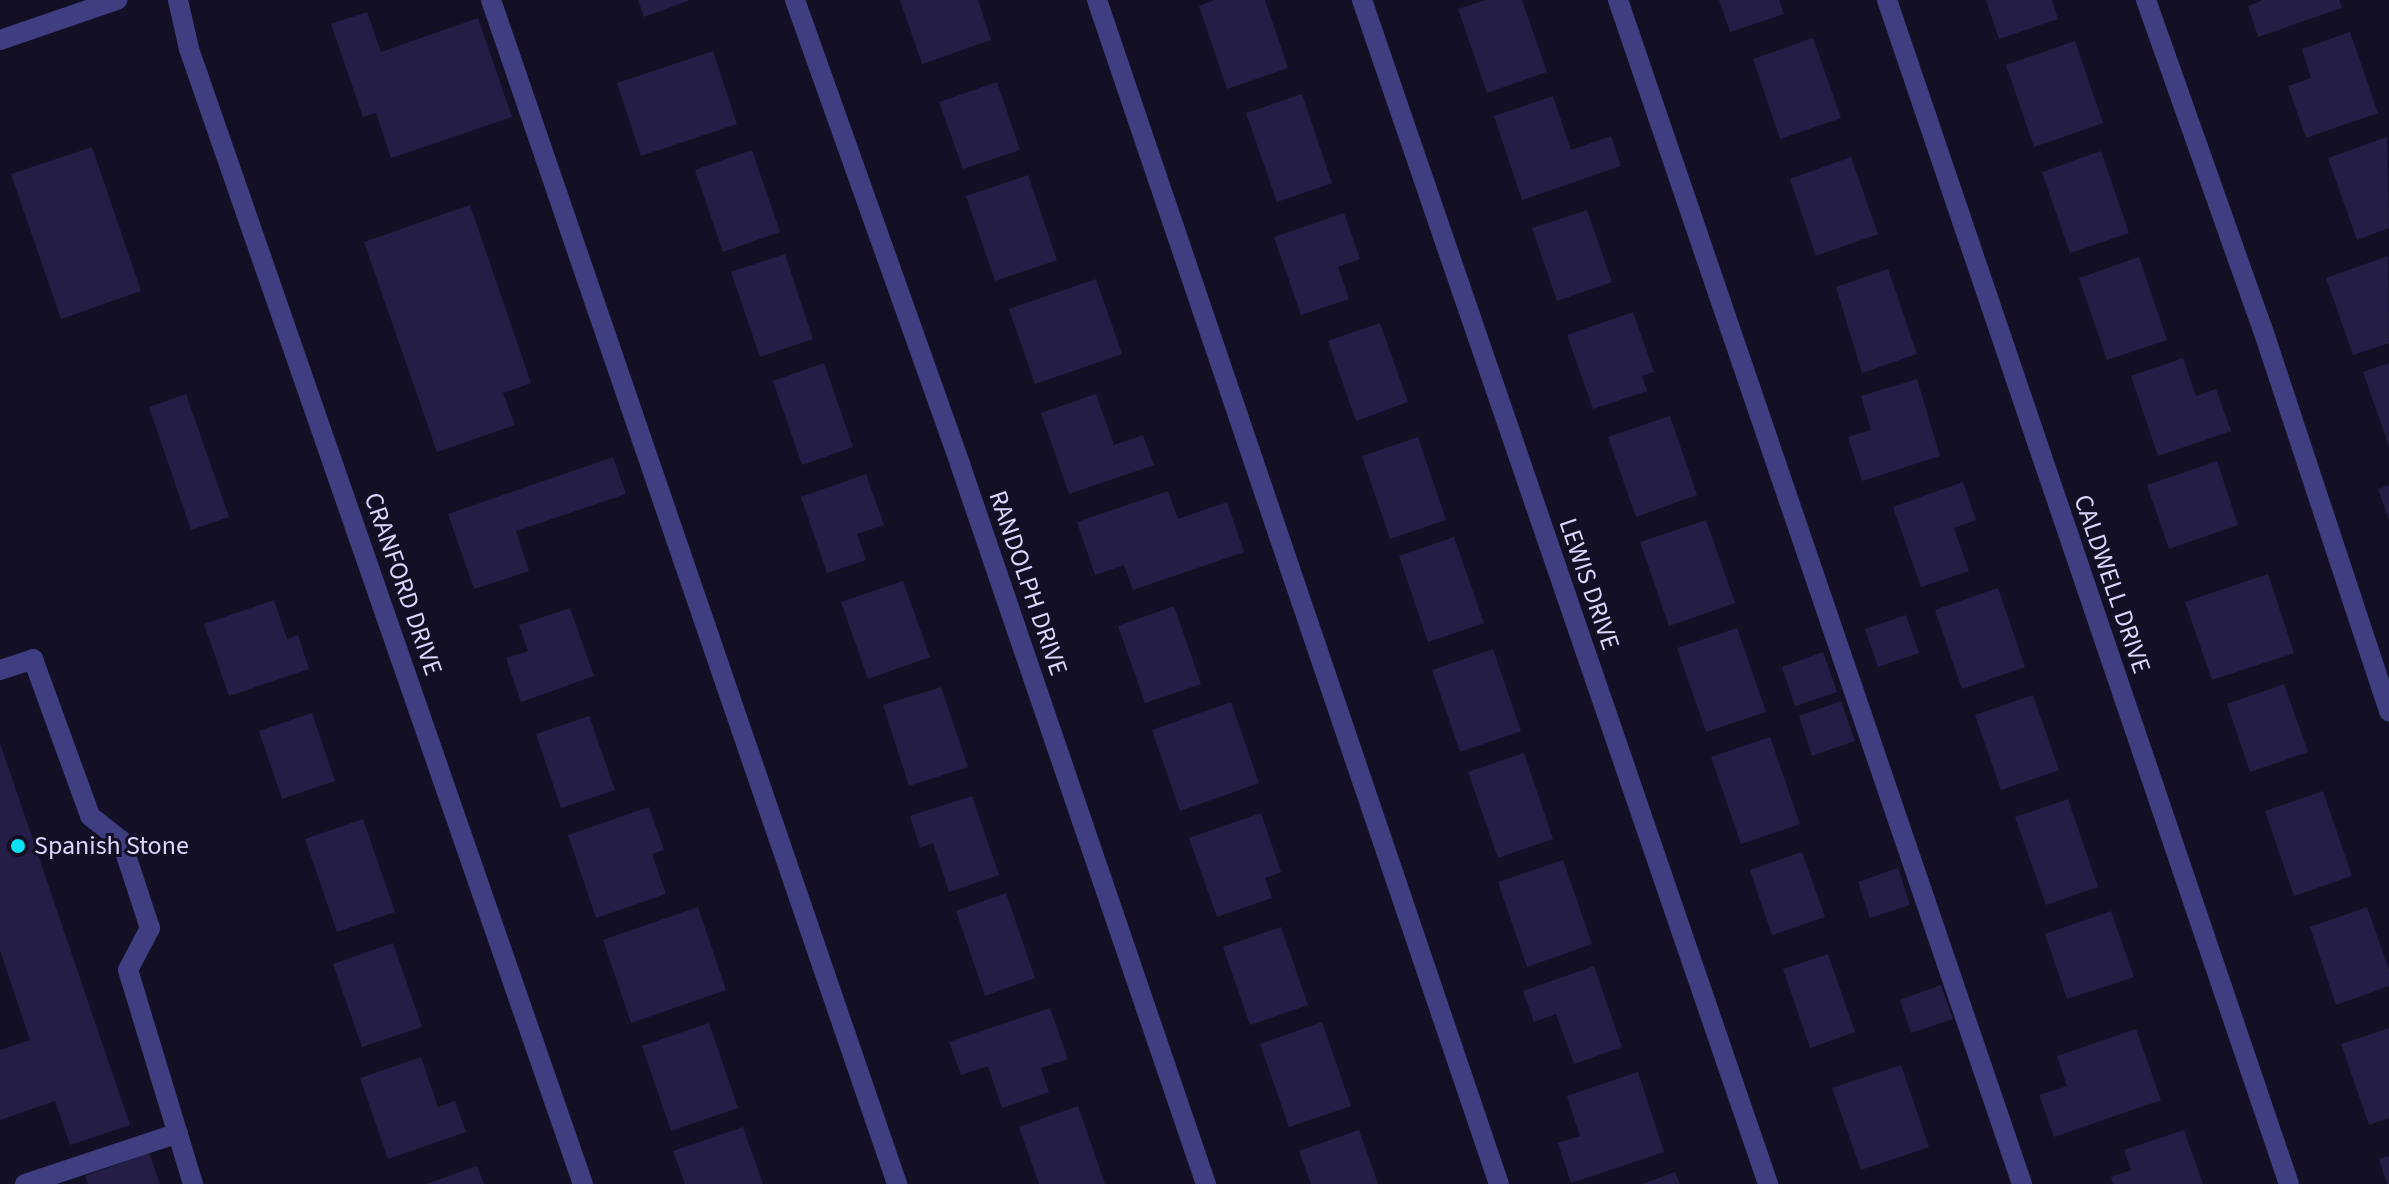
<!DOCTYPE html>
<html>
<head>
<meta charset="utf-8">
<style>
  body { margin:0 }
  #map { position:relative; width:2389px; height:1184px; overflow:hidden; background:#131025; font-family:"Source Sans 3",sans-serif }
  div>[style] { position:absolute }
  .building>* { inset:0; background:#241d45 }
  .minor>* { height:20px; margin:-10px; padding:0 10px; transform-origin:10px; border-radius:10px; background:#3f3e81 }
  .dots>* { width:22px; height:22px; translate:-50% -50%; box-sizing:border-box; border:4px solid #131025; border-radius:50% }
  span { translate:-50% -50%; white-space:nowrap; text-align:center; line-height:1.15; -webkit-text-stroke:6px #131025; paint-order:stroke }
  .street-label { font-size:26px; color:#dad6fd }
  .poi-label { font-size:26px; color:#dad6fd }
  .left { translate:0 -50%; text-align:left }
</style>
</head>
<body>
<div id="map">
  <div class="building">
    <i style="clip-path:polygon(638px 0,690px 0,644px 17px)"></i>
    <i style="clip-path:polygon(900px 0,978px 0,991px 40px,922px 64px)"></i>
    <i style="clip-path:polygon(1215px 0,1265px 0,1288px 68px,1227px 89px,1199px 6px)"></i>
    <i style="clip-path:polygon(1486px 0,1522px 0,1547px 72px,1487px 93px,1458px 9px)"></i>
    <i style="clip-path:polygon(1719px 0,1779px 0,1784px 14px,1730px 32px)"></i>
    <i style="clip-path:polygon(1986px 0,2052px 0,2058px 19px,1999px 39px)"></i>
    <i style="clip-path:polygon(2263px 0,2339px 0,2342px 8px,2258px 37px,2248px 6px)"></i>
    <i style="clip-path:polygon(367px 12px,381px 52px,478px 18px,512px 117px,391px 158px,376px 113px,363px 117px,331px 24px)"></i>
    <i style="clip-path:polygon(2350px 32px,2378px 113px,2306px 138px,2288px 86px,2311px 78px,2302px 49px)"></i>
    <i style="clip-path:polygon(1813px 38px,1841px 118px,1780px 139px,1753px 59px)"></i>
    <i style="clip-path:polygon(2075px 41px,2103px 123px,2034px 147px,2006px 65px)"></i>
    <i style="clip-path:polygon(713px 51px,737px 124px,641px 156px,617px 83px)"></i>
    <i style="clip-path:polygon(997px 82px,1020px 150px,963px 169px,939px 102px)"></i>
    <i style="clip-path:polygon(1302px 94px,1332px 183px,1277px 202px,1246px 113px)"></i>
    <i style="clip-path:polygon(1553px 96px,1571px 150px,1611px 136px,1621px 166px,1522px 200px,1494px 116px)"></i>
    <i style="clip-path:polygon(2387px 137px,2389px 228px,2357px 240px,2328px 158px)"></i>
    <i style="clip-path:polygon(92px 147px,141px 291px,61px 319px,11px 174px)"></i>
    <i style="clip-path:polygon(752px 150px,780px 232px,723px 252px,695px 170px)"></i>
    <i style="clip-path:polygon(2101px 151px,2129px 233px,2070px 253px,2042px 172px)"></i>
    <i style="clip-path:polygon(1851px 157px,1878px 234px,1816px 256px,1790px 179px)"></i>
    <i style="clip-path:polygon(1028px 175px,1057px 260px,995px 281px,966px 196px)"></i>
    <i style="clip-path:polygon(470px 205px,531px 383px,503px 393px,515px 425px,437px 452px,364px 242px)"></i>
    <i style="clip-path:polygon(1587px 210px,1612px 282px,1557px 301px,1532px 228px)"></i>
    <i style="clip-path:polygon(1344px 213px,1360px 259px,1338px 267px,1349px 299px,1301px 315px,1274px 237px)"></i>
    <i style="clip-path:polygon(785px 254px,813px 339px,760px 357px,731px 272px)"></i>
    <i style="clip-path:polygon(2388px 256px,2389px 343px,2353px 355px,2326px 278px)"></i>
    <i style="clip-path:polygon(2139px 257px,2167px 340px,2107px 360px,2079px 278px)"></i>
    <i style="clip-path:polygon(1888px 269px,1917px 354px,1862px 373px,1836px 287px)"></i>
    <i style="clip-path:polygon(1096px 279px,1122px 354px,1035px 384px,1009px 309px)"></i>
    <i style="clip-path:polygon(1633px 312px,1654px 372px,1642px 376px,1647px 391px,1593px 409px,1567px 335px)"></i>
    <i style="clip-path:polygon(1380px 323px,1408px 402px,1356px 421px,1328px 341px)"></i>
    <i style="clip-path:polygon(2183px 358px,2196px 396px,2216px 389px,2231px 431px,2158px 456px,2131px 376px)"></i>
    <i style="clip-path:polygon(824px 363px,853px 447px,802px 465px,773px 381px)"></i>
    <i style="clip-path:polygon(2389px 363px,2389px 446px,2363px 372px)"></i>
    <i style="clip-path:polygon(1917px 379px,1940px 456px,1862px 481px,1848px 437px,1871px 430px,1861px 396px)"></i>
    <i style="clip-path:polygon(186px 394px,229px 517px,191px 530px,149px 407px)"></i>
    <i style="clip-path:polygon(1096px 394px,1114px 445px,1143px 435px,1154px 465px,1069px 494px,1041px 413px)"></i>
    <i style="clip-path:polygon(1670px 416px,1697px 495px,1636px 517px,1608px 437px)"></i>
    <i style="clip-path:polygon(1418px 437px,1446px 520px,1390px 539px,1362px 456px)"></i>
    <i style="clip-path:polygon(613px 457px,626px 494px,516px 531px,529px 571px,474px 589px,448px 514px)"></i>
    <i style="clip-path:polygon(2217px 461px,2238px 525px,2169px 549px,2147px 485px)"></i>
    <i style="clip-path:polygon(866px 474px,884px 525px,857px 534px,866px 560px,827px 573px,801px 497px)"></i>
    <i style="clip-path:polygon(1963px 482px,1976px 520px,1954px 528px,1969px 571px,1921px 587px,1893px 507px)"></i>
    <i style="clip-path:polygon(2389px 485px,2389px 520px,2378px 489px)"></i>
    <i style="clip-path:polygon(1168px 491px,1178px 519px,1227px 502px,1244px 552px,1133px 590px,1124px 565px,1095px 575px,1077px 522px)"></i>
    <i style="clip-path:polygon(1706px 520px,1735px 603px,1669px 626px,1640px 542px)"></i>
    <i style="clip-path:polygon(1454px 537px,1484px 623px,1428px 642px,1399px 556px)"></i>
    <i style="clip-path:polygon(2268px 574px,2294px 653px,2212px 680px,2185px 602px)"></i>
    <i style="clip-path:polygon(903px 581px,930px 657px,868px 679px,841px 602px)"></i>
    <i style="clip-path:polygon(1998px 588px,2025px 667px,1962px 689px,1935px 610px)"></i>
    <i style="clip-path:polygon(274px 600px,287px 639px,298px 635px,309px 669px,229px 696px,204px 624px)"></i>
    <i style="clip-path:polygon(1174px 606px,1201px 684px,1145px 703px,1118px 626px)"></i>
    <i style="clip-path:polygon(570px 608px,594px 676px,521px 702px,506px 658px,528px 651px,519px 625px)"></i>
    <i style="clip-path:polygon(1906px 615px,1919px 653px,1878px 667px,1865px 629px)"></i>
    <i style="clip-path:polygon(1737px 628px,1766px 712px,1706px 732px,1677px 648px)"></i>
    <i style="clip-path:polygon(1493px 649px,1521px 731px,1460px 752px,1432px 670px)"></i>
    <i style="clip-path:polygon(1823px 652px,1837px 692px,1795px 706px,1782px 667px)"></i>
    <i style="clip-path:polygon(2284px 684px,2308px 752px,2250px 772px,2227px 704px)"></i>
    <i style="clip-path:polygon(941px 687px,968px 767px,909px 786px,883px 705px)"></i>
    <i style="clip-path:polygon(2033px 695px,2059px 770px,2001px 790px,1975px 715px)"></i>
    <i style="clip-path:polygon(1841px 701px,1855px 741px,1812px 756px,1799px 716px)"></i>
    <i style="clip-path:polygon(1231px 702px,1259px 783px,1180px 811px,1152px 730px)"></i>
    <i style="clip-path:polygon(312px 713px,335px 781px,282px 799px,259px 731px)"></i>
    <i style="clip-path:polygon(589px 716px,615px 790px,561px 808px,536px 734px)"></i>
    <i style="clip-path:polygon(1770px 737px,1800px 824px,1741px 844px,1711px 757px)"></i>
    <i style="clip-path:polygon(0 743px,130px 1125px,70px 1145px,55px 1101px,0 1120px,0 1050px,30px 1040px,0 950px)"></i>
    <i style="clip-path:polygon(1524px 753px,1553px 839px,1498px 858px,1468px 772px)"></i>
    <i style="clip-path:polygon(2323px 791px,2352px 876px,2294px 896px,2265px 811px)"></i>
    <i style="clip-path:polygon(972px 796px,999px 875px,949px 892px,933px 843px,920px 848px,910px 816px)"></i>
    <i style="clip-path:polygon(2068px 799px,2098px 887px,2046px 905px,2015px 817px)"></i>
    <i style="clip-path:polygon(649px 807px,664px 850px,652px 854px,666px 894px,596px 918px,568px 835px)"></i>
    <i style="clip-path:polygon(1261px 813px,1281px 872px,1265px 878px,1272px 898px,1217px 917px,1189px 838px)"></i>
    <i style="clip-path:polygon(363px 819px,395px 912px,337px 932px,305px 839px)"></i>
    <i style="clip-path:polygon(1802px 852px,1825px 917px,1772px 935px,1750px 870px)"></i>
    <i style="clip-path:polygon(1563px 860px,1592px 944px,1527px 967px,1498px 882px)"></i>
    <i style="clip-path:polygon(1898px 868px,1910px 905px,1870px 918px,1858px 882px)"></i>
    <i style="clip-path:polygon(1006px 893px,1035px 978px,985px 996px,956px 911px)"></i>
    <i style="clip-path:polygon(698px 907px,726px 990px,631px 1023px,603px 940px)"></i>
    <i style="clip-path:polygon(2367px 907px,2389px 970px,2389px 986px,2336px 1005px,2310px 927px)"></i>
    <i style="clip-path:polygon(2111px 911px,2134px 977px,2067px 999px,2045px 934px)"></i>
    <i style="clip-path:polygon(1281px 927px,1308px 1005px,1250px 1025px,1223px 947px)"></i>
    <i style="clip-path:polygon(393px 943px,422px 1027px,362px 1047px,333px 964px)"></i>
    <i style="clip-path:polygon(1828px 954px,1855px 1032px,1810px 1048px,1783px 969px)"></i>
    <i style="clip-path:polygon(1594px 966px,1622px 1047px,1574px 1064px,1556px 1014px,1534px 1022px,1523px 991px)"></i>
    <i style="clip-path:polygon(1941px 985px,1953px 1019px,1911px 1033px,1900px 1000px)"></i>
    <i style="clip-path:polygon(1050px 1008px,1068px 1059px,1041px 1068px,1049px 1092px,1002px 1108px,988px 1066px,961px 1075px,949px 1042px)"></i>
    <i style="clip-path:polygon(1322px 1022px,1351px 1106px,1289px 1127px,1260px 1044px)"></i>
    <i style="clip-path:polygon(709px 1023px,738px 1108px,671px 1131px,642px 1046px)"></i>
    <i style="clip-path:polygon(2389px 1028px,2389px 1118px,2369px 1125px,2341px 1044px)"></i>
    <i style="clip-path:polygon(2136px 1029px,2161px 1100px,2054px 1137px,2039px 1095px,2067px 1086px,2057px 1056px)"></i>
    <i style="clip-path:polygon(421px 1057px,438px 1107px,455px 1101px,466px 1132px,388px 1159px,360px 1078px)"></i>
    <i style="clip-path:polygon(1901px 1065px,1929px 1147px,1861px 1170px,1832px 1088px)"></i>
    <i style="clip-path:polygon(1638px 1072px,1664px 1152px,1571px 1183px,1558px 1143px,1580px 1136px,1567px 1096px)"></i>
    <i style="clip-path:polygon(1078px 1106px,1105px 1184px,1039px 1184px,1019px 1127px)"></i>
    <i style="clip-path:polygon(743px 1127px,763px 1184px,685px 1184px,673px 1151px)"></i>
    <i style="clip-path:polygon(1359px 1130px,1378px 1184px,1311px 1184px,1299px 1151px)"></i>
    <i style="clip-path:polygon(2184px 1130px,2203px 1184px,2113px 1184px,2111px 1177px,2131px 1170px,2124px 1150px)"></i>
    <i style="clip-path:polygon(149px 1153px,160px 1184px,88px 1184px,85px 1176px)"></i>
    <i style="clip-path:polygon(2389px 1156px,2389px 1184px,2387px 1184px,2379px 1159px)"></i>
    <i style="clip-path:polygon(477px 1166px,484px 1184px,426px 1184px)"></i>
    <i style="clip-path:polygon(1675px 1172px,1680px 1184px,1642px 1184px)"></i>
  </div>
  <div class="minor">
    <i style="left:178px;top:0;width:50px;rotate:77.3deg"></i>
    <i style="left:189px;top:49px;width:1201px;rotate:70.86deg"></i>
    <i style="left:491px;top:0;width:1252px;rotate:71.07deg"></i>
    <i style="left:795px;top:0;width:492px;rotate:70.4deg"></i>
    <i style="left:960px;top:464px;width:761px;rotate:71.14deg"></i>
    <i style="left:1097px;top:0;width:1250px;rotate:71.25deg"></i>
    <i style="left:1362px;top:0;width:1252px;rotate:71.07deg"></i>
    <i style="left:1618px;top:0;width:1251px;rotate:71.16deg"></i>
    <i style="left:1887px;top:0;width:1250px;rotate:71.25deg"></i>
    <i style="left:2146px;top:0;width:347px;rotate:70.5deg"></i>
    <i style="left:2262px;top:327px;width:405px;rotate:71.7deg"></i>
    <i style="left:0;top:40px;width:124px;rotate:-18.9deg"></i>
    <i style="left:0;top:670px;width:35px;rotate:-18deg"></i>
    <i style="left:33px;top:659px;width:167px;rotate:70deg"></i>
    <i style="left:90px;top:816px;width:39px;rotate:38deg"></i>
    <i style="left:121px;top:840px;width:93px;rotate:71.8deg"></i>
    <i style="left:150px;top:928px;width:47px;rotate:117.6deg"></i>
    <i style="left:128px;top:970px;width:224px;rotate:73.1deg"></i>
    <i style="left:25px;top:1184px;width:161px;rotate:-18.4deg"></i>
  </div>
  <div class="dots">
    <i style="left:18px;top:846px;background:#0ce0f3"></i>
  </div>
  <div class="street-label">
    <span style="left:1028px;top:583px;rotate:71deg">RANDOLPH DRIVE</span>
    <span style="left:403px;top:584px;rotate:71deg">CRANFORD DRIVE</span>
    <span style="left:1589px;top:584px;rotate:71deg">LEWIS DRIVE</span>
    <span style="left:2112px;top:584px;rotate:71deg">CALDWELL DRIVE</span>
  </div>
  <div class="poi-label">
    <span class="left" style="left:34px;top:846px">Spanish Stone</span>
  </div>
</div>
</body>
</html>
